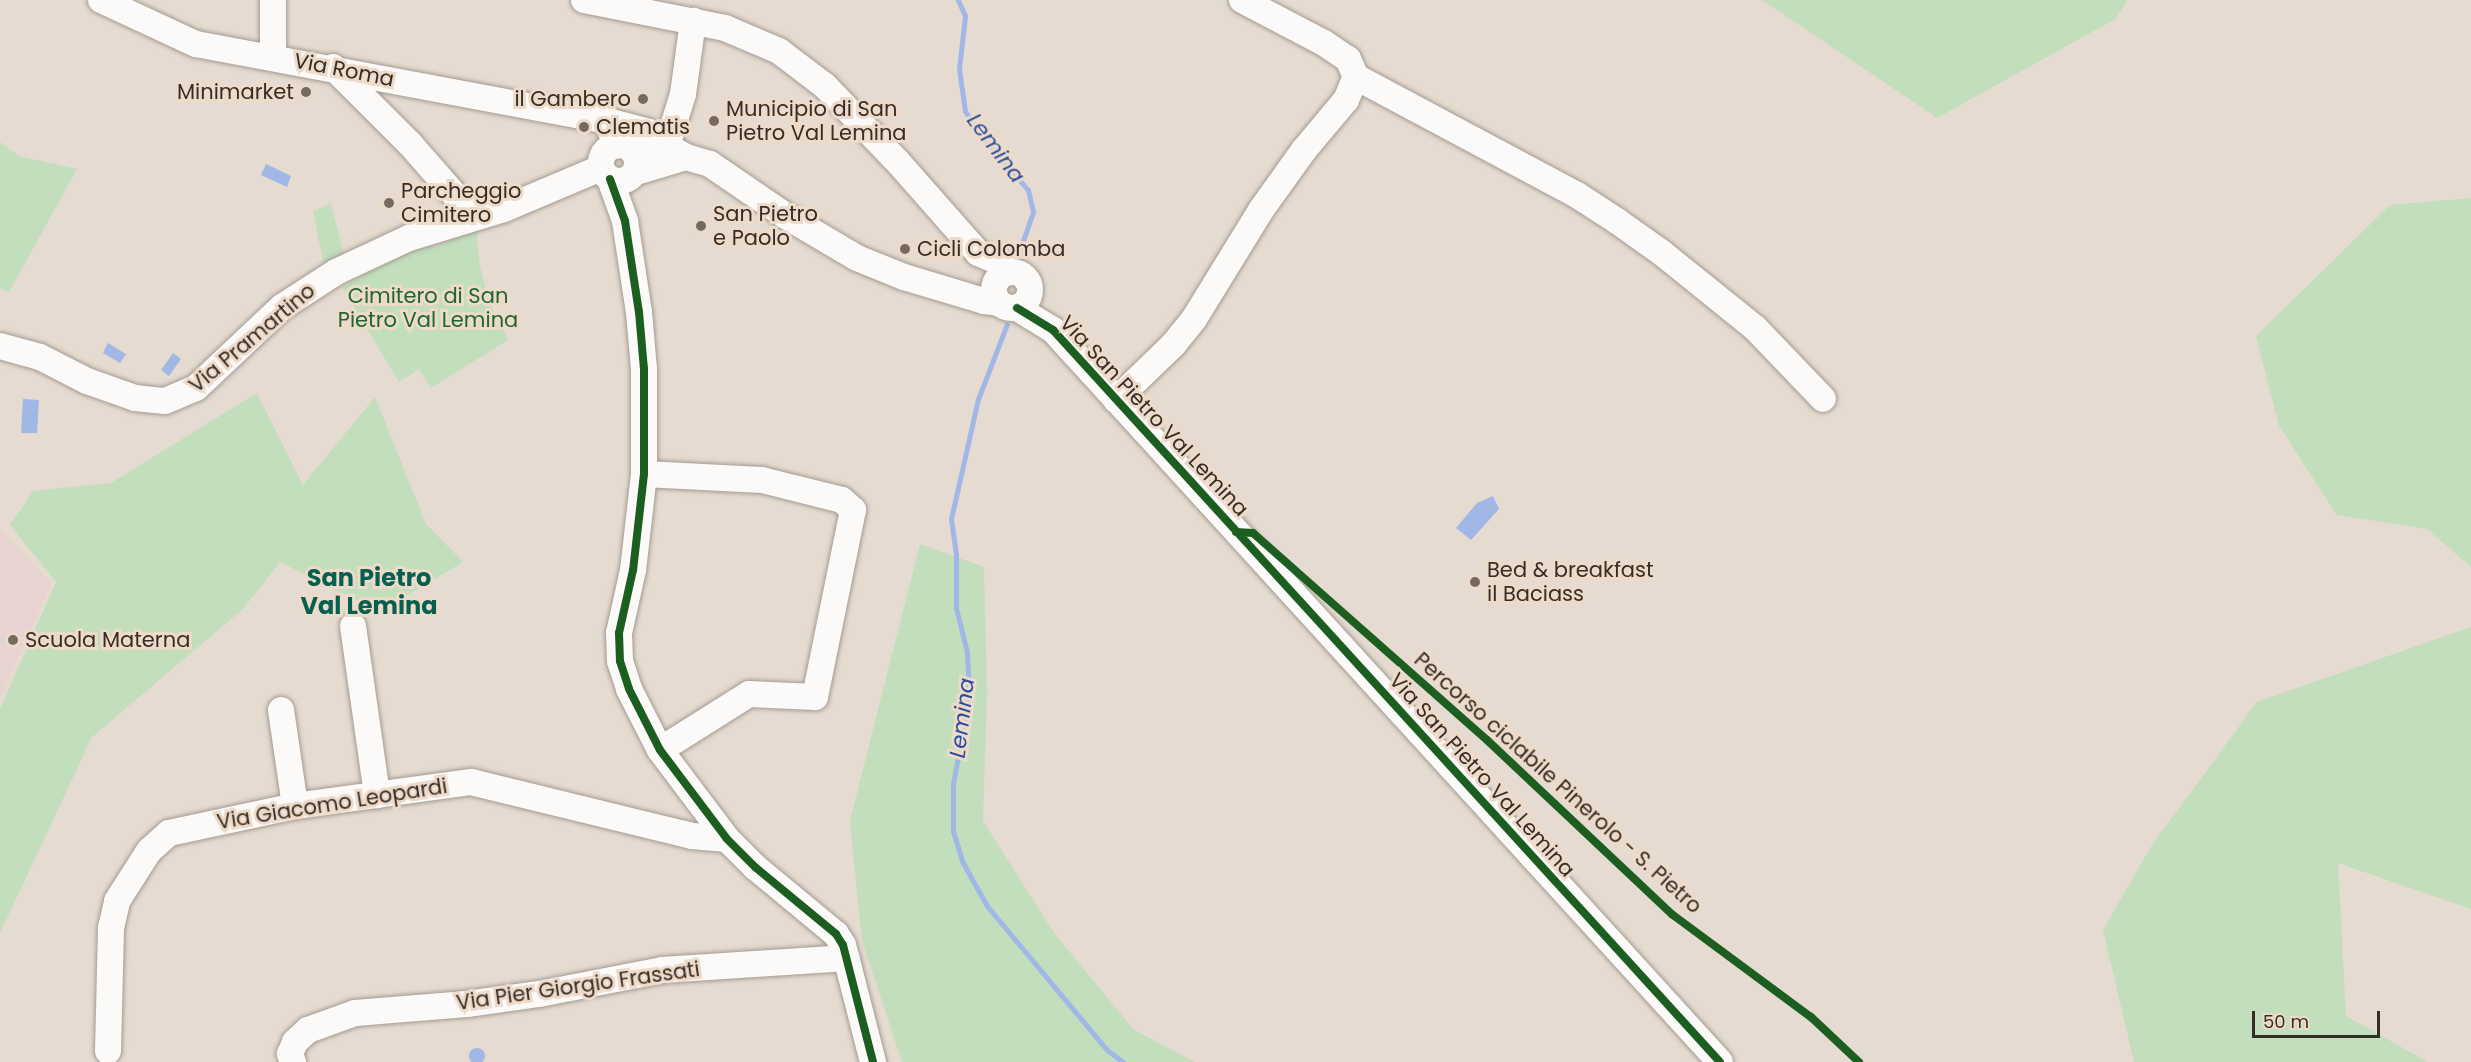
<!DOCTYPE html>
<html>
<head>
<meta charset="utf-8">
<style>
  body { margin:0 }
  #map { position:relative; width:2471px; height:1062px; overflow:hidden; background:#e6dbd0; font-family:Poppins,sans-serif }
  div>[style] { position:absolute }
  .education>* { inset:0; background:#e7d3d1 }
  .green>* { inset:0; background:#c2debc }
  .water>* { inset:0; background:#a1b7e6 }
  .round { border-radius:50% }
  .stream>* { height:5px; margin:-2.5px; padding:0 2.5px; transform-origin:2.5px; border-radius:2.5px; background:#a1b7e6 }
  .roads { filter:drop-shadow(0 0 2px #a39b93) drop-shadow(0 0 2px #a39b93) }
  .minor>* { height:26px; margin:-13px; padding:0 13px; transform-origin:13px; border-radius:13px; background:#fbfaf8 }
  .minor>.ring { margin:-13px; padding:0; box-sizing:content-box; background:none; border:26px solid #fbfaf8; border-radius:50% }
  .cycleway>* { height:8px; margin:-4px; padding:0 4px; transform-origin:4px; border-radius:4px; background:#1b5e20 }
  .dots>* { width:16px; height:16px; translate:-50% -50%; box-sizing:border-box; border:3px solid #eedac8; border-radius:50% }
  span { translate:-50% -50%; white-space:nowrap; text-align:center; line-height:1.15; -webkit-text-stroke:6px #eedac8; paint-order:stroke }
  .street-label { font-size:21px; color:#352e27 }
  .poi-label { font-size:21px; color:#352e27 }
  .right { translate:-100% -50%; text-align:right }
  .left { translate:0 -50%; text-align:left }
  .park-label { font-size:21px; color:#1e6730 }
  .water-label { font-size:22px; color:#284ea1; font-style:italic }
  .quarter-label { font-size:24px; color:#066050; font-weight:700 }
  .scale { position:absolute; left:2252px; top:1011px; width:128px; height:27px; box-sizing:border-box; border:3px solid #352e27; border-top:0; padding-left:8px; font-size:18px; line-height:21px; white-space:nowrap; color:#352e27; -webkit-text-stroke:4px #eedac8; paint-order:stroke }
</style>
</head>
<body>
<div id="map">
  <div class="education">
    <i style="clip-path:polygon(0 531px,52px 583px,0 696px)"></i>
  </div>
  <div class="green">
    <i style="clip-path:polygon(1762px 0,2128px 0,2115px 19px,1937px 118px)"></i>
    <i style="clip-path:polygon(0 142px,19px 156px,77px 169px,9px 292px,0 288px)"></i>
    <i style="clip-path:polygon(2471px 198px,2471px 567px,2427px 529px,2337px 515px,2279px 426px,2256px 336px,2390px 205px)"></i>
    <i style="clip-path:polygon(331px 204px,344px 255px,324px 266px,313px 211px)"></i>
    <i style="clip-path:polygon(479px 227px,477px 240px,480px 266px,489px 302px,508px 340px,431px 388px,419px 369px,399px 382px,342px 287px,429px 239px,434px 247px)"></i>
    <i style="clip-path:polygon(257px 393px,303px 485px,375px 397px,426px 524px,463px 562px,379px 612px,280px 562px,243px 609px,92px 737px,0 933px,0 709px,56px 582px,10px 525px,33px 491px,111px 483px)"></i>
    <i style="clip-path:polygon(920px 544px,984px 567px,987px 695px,983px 821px,1054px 933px,1134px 1030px,1195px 1062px,902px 1062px,862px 941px,850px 821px)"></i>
    <i style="clip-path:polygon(2471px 627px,2471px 909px,2338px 863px,2346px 1016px,2428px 1062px,2134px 1062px,2103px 930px,2150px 848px,2257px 702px)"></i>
  </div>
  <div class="water">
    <i style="clip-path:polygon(266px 164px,291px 176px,287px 187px,261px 175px)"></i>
    <i style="clip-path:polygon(108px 343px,126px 354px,120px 363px,103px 353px)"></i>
    <i style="clip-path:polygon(173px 353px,181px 359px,169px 376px,161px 370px)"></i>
    <i style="clip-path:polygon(23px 399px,39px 400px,37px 433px,21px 433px)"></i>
    <i style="clip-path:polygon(1493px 496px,1499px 509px,1471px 540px,1456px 528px,1477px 503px)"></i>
    <i class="round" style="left:469px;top:1048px;width:16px;height:16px"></i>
  </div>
  <div class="stream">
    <i style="left:958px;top:0;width:17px;rotate:66deg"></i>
    <i style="left:965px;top:16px;width:53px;rotate:96.5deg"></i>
    <i style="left:959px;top:69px;width:42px;rotate:81.9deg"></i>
    <i style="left:965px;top:111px;width:29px;rotate:56deg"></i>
    <i style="left:981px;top:135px;width:72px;rotate:49.5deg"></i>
    <i style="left:1028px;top:190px;width:23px;rotate:77deg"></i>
    <i style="left:1033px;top:212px;width:31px;rotate:109deg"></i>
    <i style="left:1023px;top:241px;width:19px;rotate:96deg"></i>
    <i style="left:1007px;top:324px;width:80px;rotate:111.1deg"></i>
    <i style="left:978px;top:399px;width:123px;rotate:102.7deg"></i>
    <i style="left:951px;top:519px;width:36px;rotate:82deg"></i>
    <i style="left:956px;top:555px;width:53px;rotate:90deg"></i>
    <i style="left:956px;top:608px;width:45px;rotate:76deg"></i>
    <i style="left:967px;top:652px;width:43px;rotate:87.3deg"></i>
    <i style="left:969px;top:695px;width:90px;rotate:100.2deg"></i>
    <i style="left:953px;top:784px;width:47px;rotate:90deg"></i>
    <i style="left:953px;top:831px;width:34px;rotate:73deg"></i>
    <i style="left:963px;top:863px;width:49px;rotate:60.8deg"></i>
    <i style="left:987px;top:906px;width:187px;rotate:50.2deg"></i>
    <i style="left:1107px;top:1050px;width:20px;rotate:37deg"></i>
  </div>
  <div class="roads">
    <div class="minor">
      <i style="left:101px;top:0;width:105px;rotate:24.9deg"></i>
      <i style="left:196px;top:44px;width:419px;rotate:10.6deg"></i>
      <i style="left:608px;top:121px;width:26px;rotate:74deg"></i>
      <i style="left:273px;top:0;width:57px;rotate:90deg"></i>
      <i style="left:584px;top:0;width:144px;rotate:11.2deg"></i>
      <i style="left:725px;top:28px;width:59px;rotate:23.1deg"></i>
      <i style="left:779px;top:51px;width:58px;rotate:37.3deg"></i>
      <i style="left:825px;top:86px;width:104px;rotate:46.2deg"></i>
      <i style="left:897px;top:161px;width:123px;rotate:48.6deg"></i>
      <i style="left:978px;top:253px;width:25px;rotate:23deg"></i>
      <i style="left:1001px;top:263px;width:12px;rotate:55deg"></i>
      <i style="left:1242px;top:0;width:93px;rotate:27.7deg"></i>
      <i style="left:1324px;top:43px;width:29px;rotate:34deg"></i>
      <i style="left:1348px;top:59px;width:20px;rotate:66deg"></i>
      <i style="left:1356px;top:77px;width:251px;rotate:28.1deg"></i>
      <i style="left:1577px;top:195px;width:48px;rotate:33deg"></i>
      <i style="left:1617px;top:221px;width:55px;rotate:35.4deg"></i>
      <i style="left:1662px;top:253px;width:119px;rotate:38.9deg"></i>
      <i style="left:1755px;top:328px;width:98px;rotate:46.2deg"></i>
      <i style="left:333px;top:67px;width:110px;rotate:45deg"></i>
      <i style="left:411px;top:145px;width:96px;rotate:48.8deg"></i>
      <i style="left:608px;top:121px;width:42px;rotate:15deg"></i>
      <i style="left:649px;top:132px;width:23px;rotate:38deg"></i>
      <i style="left:667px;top:146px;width:54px;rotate:-72.9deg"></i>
      <i style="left:683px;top:94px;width:74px;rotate:-82.2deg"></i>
      <i class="ring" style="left:601px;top:145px;width:10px;height:10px"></i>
      <i style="left:631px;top:149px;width:17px;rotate:-17deg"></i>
      <i style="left:647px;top:144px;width:20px;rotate:6deg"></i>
      <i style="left:667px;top:146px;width:22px;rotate:30deg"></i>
      <i style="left:686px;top:157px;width:25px;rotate:16deg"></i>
      <i style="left:710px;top:164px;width:92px;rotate:34.4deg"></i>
      <i style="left:786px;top:216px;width:82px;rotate:30.6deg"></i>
      <i style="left:857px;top:258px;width:51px;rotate:22deg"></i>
      <i style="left:904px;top:277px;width:84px;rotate:16.7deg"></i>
      <i style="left:984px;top:301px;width:14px;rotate:8deg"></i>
      <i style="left:636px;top:172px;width:52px;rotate:-16.7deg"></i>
      <i style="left:610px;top:179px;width:45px;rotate:70.3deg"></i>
      <i style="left:625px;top:221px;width:92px;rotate:81.3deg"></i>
      <i style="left:639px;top:312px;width:57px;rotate:85deg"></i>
      <i style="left:644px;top:369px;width:105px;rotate:90deg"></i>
      <i style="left:644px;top:474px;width:97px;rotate:96.5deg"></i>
      <i style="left:633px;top:570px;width:65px;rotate:102.5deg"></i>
      <i style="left:619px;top:633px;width:28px;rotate:88deg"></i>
      <i style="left:620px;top:661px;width:29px;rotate:72deg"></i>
      <i style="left:629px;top:689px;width:68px;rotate:63.1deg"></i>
      <i style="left:660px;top:750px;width:111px;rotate:53deg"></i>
      <i style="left:727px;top:839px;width:40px;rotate:45deg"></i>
      <i style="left:755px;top:867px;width:105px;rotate:39.6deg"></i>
      <i style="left:836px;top:934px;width:13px;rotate:58deg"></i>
      <i style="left:843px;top:945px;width:121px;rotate:75.6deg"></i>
      <i class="ring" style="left:994px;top:272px;width:10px;height:10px"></i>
      <i style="left:1017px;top:308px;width:42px;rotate:31.4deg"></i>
      <i style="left:1053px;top:330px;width:990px;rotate:47.66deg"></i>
      <i style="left:0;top:346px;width:41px;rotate:15.4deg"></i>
      <i style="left:40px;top:357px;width:53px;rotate:27.1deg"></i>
      <i style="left:87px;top:381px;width:51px;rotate:19.5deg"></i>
      <i style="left:135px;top:398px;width:30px;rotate:6deg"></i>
      <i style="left:165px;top:401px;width:34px;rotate:-23deg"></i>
      <i style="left:196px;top:388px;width:118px;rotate:-43.3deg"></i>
      <i style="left:282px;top:307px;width:64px;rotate:-32.9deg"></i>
      <i style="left:336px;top:272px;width:81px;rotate:-25deg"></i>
      <i style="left:409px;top:238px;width:99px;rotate:-17deg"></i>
      <i style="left:504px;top:209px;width:105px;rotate:-22.9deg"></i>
      <i style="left:1116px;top:400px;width:79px;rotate:-44deg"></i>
      <i style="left:1173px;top:345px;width:33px;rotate:-51deg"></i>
      <i style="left:1194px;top:319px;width:128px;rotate:-58.4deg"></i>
      <i style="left:1261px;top:210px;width:74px;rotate:-54.4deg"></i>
      <i style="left:1304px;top:150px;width:65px;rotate:-50deg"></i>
      <i style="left:1346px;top:100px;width:25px;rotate:-67deg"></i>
      <i style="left:644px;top:474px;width:118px;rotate:2.9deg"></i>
      <i style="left:762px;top:480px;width:82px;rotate:14deg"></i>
      <i style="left:842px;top:500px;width:15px;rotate:42deg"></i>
      <i style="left:853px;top:510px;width:191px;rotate:101.5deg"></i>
      <i style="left:815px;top:697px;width:66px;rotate:-177.4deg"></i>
      <i style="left:749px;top:694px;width:105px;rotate:147.8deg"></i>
      <i style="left:353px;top:626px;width:171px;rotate:81.9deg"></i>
      <i style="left:281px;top:710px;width:97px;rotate:81.7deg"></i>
      <i style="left:108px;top:1051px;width:123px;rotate:-88.6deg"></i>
      <i style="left:111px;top:928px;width:28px;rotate:-77deg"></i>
      <i style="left:117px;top:901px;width:59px;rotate:-57.4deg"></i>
      <i style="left:149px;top:851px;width:27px;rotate:-42deg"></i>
      <i style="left:169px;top:833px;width:129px;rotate:-12.1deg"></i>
      <i style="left:295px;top:806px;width:178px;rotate:-7.8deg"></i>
      <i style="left:471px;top:782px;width:228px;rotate:13.7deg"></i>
      <i style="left:692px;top:836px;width:35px;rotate:5deg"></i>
      <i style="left:293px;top:1062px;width:9px;rotate:-111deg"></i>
      <i style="left:290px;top:1054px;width:13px;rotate:-67deg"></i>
      <i style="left:295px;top:1042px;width:18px;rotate:-43deg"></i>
      <i style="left:308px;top:1030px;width:50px;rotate:-19.9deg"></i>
      <i style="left:355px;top:1013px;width:112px;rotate:-4.6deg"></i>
      <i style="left:467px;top:1004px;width:73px;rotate:-7.9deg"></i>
      <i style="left:539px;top:994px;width:126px;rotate:-11deg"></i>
      <i style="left:663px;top:970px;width:184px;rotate:-3.7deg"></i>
    </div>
  </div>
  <div class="cycleway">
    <i style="left:610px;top:179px;width:45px;rotate:70.3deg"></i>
    <i style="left:625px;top:221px;width:92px;rotate:81.3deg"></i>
    <i style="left:639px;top:312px;width:57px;rotate:85deg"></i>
    <i style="left:644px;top:369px;width:105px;rotate:90deg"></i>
    <i style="left:644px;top:474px;width:97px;rotate:96.5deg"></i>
    <i style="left:633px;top:570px;width:65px;rotate:102.5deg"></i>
    <i style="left:619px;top:633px;width:28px;rotate:88deg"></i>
    <i style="left:620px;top:661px;width:29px;rotate:72deg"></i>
    <i style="left:629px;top:689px;width:68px;rotate:63.1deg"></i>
    <i style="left:660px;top:750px;width:111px;rotate:53deg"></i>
    <i style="left:727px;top:839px;width:40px;rotate:45deg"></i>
    <i style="left:755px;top:867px;width:105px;rotate:39.6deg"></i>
    <i style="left:836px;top:934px;width:13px;rotate:58deg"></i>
    <i style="left:843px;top:945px;width:121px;rotate:75.6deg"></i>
    <i style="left:1017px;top:308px;width:42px;rotate:31.4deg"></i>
    <i style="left:1053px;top:330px;width:990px;rotate:47.66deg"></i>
    <i style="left:1236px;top:532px;width:17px;rotate:3deg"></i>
    <i style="left:1253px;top:533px;width:312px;rotate:41.5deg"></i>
    <i style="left:1487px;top:740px;width:255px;rotate:43.3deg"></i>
    <i style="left:1673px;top:915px;width:172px;rotate:36.5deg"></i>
    <i style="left:1811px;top:1017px;width:66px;rotate:43.2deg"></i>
  </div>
  <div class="dots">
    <i style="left:306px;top:92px;background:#736b62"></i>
    <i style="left:643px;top:99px;background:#736b62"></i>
    <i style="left:714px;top:121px;background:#736b62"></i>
    <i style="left:584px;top:127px;background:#736b62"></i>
    <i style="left:389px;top:203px;background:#736b62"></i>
    <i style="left:701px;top:226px;background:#736b62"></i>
    <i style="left:905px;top:249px;background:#736b62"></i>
    <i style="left:1475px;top:582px;background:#736b62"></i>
    <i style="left:13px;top:640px;background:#736b62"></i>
  </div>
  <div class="street-label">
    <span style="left:344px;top:70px;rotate:11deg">Via Roma</span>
    <span style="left:252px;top:338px;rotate:-40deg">Via Pramartino</span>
    <span style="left:1154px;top:416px;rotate:47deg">Via San Pietro Val Lemina</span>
    <span style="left:1482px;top:775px;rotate:48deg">Via San Pietro Val Lemina</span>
    <span style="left:1558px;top:783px;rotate:42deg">Percorso ciclabile Pinerolo - S. Pietro</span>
    <span style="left:332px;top:804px;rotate:-9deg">Via Giacomo Leopardi</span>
    <span style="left:578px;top:986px;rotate:-8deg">Via Pier Giorgio Frassati</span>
  </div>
  <div class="poi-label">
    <span class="right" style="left:294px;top:92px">Minimarket</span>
    <span class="right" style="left:631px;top:99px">il Gambero</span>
    <span class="left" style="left:726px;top:121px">Municipio di San<br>Pietro Val Lemina</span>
    <span class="left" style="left:596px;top:127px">Clematis</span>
    <span class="left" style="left:401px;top:203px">Parcheggio<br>Cimitero</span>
    <span class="left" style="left:713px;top:226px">San Pietro<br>e Paolo</span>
    <span class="left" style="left:917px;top:249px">Cicli Colomba</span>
    <span class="left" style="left:1487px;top:582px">Bed &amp; breakfast<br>il Baciass</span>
    <span class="left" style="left:25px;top:640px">Scuola Materna</span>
  </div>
  <div class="park-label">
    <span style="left:428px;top:308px">Cimitero di San<br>Pietro Val Lemina</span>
  </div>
  <div class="water-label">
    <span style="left:996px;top:148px;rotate:53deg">Lemina</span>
    <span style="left:962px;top:718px;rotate:-83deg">Lemina</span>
  </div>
  <div class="quarter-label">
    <span style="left:369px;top:592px">San Pietro<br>Val Lemina</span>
  </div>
  <div class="scale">50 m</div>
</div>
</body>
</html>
